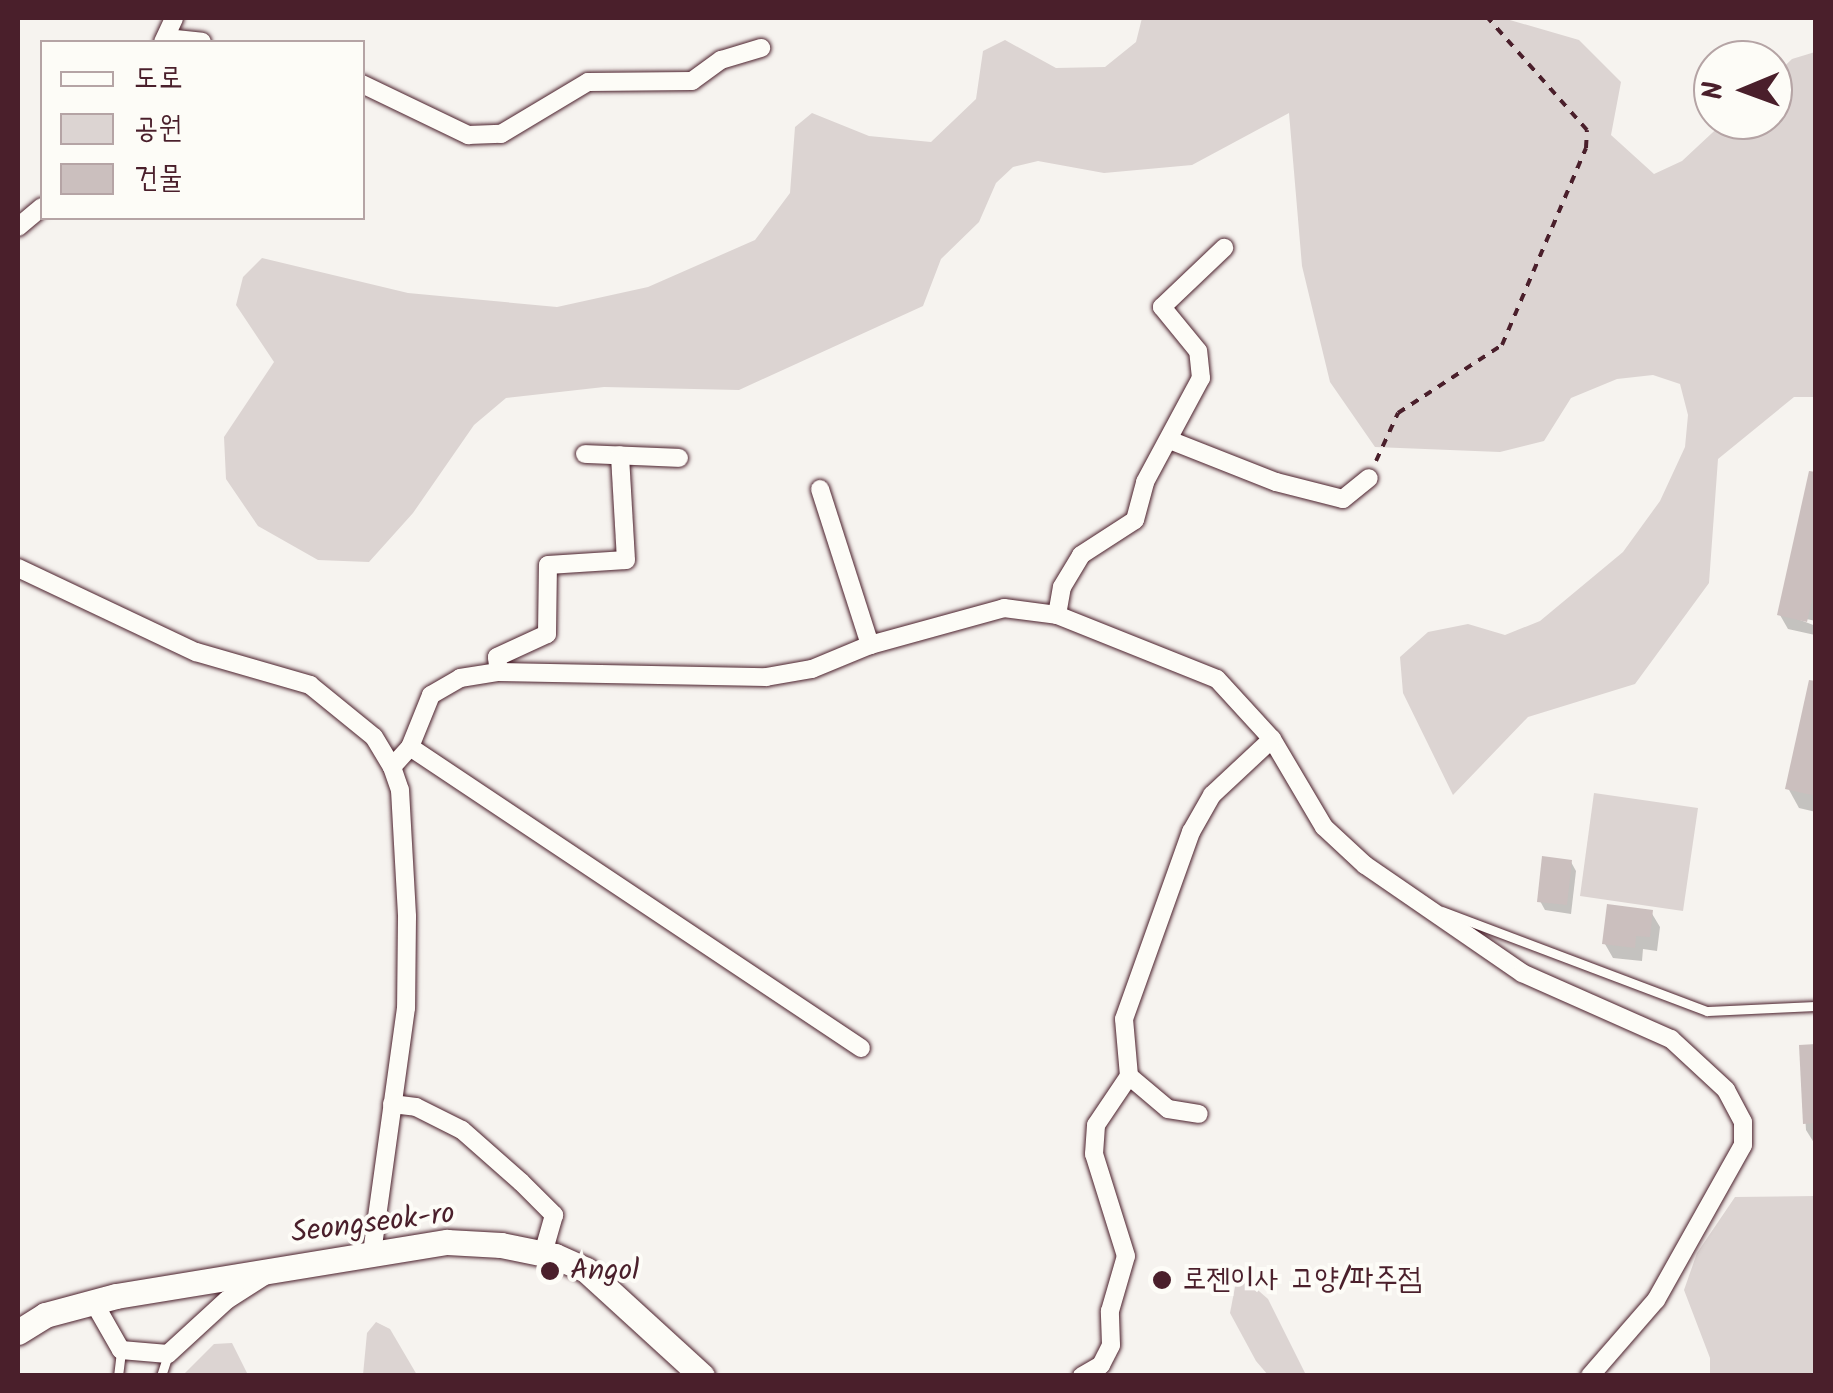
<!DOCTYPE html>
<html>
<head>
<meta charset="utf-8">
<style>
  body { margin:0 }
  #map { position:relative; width:1833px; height:1393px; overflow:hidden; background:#f6f3ef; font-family:Kalam,"Poor Story",sans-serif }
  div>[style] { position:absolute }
  .green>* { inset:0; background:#dcd4d2 }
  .shadow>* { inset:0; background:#0003 }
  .building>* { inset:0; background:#cbbfbe }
  .path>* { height:4px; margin-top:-2px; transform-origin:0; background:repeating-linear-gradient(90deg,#4a1f2b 0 8px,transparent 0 16px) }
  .roads { filter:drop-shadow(0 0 2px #4a1f2b) drop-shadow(0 0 2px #4a1f2b) }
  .lane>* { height:9px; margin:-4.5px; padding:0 4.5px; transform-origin:4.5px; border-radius:4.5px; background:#fdfcf7 }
  .street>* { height:18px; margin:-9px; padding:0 9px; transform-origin:9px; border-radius:9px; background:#fdfcf7 }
  .secondary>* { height:25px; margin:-12.5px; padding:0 12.5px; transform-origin:12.5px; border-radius:12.5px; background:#fdfcf7 }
  .dots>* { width:28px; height:28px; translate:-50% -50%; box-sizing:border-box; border:5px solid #fdfcf7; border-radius:50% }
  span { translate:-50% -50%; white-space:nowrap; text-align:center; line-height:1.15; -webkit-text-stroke:8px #fdfcf7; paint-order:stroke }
  .street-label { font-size:30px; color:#4a1f2b }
  .poi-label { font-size:30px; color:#4a1f2b }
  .left { translate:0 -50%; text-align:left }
  .frame { position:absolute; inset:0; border:20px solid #4a1f2b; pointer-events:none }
  .legend { position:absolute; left:40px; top:40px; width:325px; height:180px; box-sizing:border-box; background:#fdfcf7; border:2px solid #b5a4a5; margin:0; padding:12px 18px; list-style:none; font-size:30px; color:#4a1f2b }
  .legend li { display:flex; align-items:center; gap:20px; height:50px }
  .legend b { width:50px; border:2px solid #b5a4a5 }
  .north { position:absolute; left:1693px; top:40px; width:100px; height:100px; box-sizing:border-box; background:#fdfcf7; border:2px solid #b5a4a5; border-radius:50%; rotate:269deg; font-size:28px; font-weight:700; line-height:40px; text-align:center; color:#4a1f2b }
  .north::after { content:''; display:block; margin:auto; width:35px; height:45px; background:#4a1f2b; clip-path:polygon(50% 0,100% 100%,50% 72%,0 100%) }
</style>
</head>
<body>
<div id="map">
  <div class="green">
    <i style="clip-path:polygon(1142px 18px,1503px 18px,1579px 40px,1621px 82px,1611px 135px,1654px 174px,1682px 161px,1726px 120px,1773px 120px,1773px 77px,1792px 59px,1815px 52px,1815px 397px,1794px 397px,1718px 459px,1709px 583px,1635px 684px,1528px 717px,1453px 795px,1403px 693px,1400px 657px,1428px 632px,1468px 624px,1505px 635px,1540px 621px,1623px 552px,1660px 501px,1685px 447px,1688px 415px,1680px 384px,1653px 375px,1617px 379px,1571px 398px,1544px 441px,1500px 452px,1375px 447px,1330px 382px,1302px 266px,1289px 113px,1192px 165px,1104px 173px,1038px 161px,1013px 167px,996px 183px,979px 222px,941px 259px,923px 306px,739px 390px,604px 387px,506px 398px,474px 425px,413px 513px,369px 562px,318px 560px,258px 526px,226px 479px,224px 437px,274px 362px,236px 305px,243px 277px,262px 258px,408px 293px,557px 307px,648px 287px,755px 240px,790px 193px,795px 127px,812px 113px,869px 136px,931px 142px,976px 99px,983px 51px,1005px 40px,1056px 68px,1105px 67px,1136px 42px)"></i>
    <i style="clip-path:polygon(1594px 793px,1698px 808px,1683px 911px,1580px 896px)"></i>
    <i style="clip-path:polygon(1815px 1196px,1815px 1375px,1710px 1375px,1710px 1358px,1684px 1290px,1697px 1253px,1735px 1197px)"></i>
    <i style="clip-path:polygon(1236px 1282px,1251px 1284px,1268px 1299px,1306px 1375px,1268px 1375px,1256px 1361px,1230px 1313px)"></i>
    <i style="clip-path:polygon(376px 1322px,390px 1329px,417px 1375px,363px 1375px,367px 1333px)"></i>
    <i style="clip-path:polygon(232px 1343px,248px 1375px,183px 1375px,214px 1344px)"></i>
  </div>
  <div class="shadow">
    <i style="clip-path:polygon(1816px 502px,1816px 621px,1787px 615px,1816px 626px,1815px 635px,1788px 629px,1780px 615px)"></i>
    <i style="clip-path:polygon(1816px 702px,1816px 812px,1799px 808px,1788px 788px)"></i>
    <i style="clip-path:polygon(1571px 862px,1576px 871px,1571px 914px,1545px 910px,1540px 901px)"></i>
    <i style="clip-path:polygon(1651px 912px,1660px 927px,1657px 951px,1643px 949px,1642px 961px,1613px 958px,1605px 944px)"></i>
    <i style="clip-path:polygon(1816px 1047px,1816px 1146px,1806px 1130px,1801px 1048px)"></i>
  </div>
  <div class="building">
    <i style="clip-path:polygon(1809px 471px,1816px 472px,1816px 583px,1807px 622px,1777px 615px)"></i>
    <i style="clip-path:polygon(1809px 680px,1816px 681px,1816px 796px,1785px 789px)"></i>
    <i style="clip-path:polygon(1542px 856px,1572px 860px,1567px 905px,1537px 902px)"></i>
    <i style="clip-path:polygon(1607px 904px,1653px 910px,1650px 937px,1636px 936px,1635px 948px,1602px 944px)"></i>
    <i style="clip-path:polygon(1816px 1044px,1816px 1123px,1803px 1124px,1799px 1045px)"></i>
  </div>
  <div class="path">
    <i style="left:1376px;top:461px;width:53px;rotate:-65.4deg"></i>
    <i style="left:1398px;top:413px;width:124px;rotate:-33.2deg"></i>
    <i style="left:1502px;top:345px;width:214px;rotate:-66.9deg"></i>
    <i style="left:1586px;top:148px;width:18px;rotate:-87deg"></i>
    <i style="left:1587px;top:130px;width:149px;rotate:-131.5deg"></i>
  </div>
  <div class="roads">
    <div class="lane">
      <i style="left:1442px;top:911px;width:283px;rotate:20.7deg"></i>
      <i style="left:1707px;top:1011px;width:109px;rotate:-2.6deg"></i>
      <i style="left:118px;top:1376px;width:26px;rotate:-83deg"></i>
      <i style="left:161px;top:1376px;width:23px;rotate:-72deg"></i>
    </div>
    <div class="street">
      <i style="left:166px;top:38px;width:36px;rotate:6deg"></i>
      <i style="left:163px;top:42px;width:26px;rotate:-65deg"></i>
      <i style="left:362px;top:84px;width:118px;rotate:25.7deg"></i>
      <i style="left:468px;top:135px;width:33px;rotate:-2deg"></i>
      <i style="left:501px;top:134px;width:101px;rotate:-30.9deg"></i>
      <i style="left:588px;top:82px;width:104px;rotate:-0.6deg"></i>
      <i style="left:692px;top:81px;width:36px;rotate:-36deg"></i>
      <i style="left:721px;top:60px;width:42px;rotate:-16.7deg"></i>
      <i style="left:18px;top:227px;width:31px;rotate:-40deg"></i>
      <i style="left:1172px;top:441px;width:112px;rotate:21.5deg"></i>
      <i style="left:1276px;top:482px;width:69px;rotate:14.2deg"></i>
      <i style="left:1343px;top:499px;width:33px;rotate:-39deg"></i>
      <i style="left:585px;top:454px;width:94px;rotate:2.4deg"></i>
      <i style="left:820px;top:489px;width:164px;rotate:72.2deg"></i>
      <i style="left:18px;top:568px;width:197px;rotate:25.3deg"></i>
      <i style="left:196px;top:652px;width:119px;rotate:16.1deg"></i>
      <i style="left:310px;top:685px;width:82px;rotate:39.1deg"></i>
      <i style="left:374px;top:737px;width:35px;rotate:59deg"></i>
      <i style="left:392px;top:767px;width:24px;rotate:71deg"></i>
      <i style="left:400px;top:790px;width:127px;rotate:86.8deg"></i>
      <i style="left:407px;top:917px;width:91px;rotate:90.6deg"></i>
      <i style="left:406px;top:1008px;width:248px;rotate:97.9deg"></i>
      <i style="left:1057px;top:615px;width:28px;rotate:-80deg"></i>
      <i style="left:1062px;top:587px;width:37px;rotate:-59deg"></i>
      <i style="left:1081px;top:555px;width:64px;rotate:-32.9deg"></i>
      <i style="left:1135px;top:520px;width:39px;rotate:-75deg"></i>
      <i style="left:1145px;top:482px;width:118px;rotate:-61.7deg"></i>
      <i style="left:1201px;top:378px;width:27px;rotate:-96deg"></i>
      <i style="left:1198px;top:351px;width:57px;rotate:-129.3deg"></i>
      <i style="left:1162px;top:307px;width:86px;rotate:-43.6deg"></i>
      <i style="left:499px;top:672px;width:15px;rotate:-98deg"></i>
      <i style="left:497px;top:657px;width:55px;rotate:-24.7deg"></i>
      <i style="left:547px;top:634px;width:69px;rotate:-89.2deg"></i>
      <i style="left:548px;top:565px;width:78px;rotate:-3.7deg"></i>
      <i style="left:626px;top:560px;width:105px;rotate:-93.3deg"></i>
      <i style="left:410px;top:747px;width:542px;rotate:33.72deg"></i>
      <i style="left:392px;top:767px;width:27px;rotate:-48deg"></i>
      <i style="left:410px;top:747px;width:56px;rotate:-68deg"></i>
      <i style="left:431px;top:695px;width:34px;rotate:-30deg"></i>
      <i style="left:460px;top:678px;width:39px;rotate:-9deg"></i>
      <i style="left:499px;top:672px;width:267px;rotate:1.1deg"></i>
      <i style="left:766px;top:677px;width:47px;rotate:-9.9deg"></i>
      <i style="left:812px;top:669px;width:63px;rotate:-22.5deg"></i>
      <i style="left:870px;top:645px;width:139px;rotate:-15.4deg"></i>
      <i style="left:1004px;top:608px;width:53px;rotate:7.5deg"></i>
      <i style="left:1057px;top:615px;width:172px;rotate:21.8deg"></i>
      <i style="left:1217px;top:679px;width:81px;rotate:47.5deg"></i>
      <i style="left:1272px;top:739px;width:102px;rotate:59.4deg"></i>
      <i style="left:1324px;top:827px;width:56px;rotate:42.8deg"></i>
      <i style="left:1365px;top:865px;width:191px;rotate:34.5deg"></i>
      <i style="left:1522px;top:973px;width:163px;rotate:23.9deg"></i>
      <i style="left:1671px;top:1039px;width:75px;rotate:42.8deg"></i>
      <i style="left:1726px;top:1090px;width:36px;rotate:62deg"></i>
      <i style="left:1743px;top:1122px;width:23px;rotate:90deg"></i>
      <i style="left:1743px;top:1145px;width:178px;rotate:119.3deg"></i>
      <i style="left:1656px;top:1300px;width:101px;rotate:131deg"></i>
      <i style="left:1129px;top:1076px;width:51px;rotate:40.2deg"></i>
      <i style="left:1168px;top:1109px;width:31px;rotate:9deg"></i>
      <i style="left:392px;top:1104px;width:24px;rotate:7deg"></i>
      <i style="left:416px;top:1107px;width:51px;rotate:26.6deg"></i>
      <i style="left:462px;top:1130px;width:79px;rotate:41.4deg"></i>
      <i style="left:521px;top:1182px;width:47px;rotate:45deg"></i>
      <i style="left:554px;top:1215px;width:40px;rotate:106deg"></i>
      <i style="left:93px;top:1301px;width:56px;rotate:60.3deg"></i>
      <i style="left:121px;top:1350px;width:47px;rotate:4.9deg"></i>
      <i style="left:168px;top:1354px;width:80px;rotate:-42.5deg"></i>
      <i style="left:227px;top:1300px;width:46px;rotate:-32.7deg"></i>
      <i style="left:1082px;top:1376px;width:22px;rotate:-30deg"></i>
      <i style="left:1101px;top:1365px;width:22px;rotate:-63deg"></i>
      <i style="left:1111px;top:1345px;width:34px;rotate:-92deg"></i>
      <i style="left:1110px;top:1311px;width:57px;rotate:-73.8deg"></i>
      <i style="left:1126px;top:1256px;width:107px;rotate:-107.4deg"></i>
      <i style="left:1094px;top:1154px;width:29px;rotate:-86deg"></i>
      <i style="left:1096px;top:1125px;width:59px;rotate:-56deg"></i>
      <i style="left:1129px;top:1076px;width:57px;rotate:-95deg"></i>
      <i style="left:1124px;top:1019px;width:199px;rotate:-70.3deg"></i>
      <i style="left:1191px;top:832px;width:43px;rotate:-60.4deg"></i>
      <i style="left:1212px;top:795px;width:82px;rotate:-43deg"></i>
    </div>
    <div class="secondary">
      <i style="left:18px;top:1332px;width:32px;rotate:-32deg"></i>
      <i style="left:45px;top:1315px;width:73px;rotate:-15deg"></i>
      <i style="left:116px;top:1296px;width:335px;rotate:-9.3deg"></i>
      <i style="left:447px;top:1242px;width:54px;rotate:3.2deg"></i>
      <i style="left:501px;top:1245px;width:55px;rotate:11.5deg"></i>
      <i style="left:555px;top:1256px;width:34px;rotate:24deg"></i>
      <i style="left:586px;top:1270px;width:157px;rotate:42.4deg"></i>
    </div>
  </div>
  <div class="dots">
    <i style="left:550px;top:1271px;background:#4a1f2b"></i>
    <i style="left:1162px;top:1280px;background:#4a1f2b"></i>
  </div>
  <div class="street-label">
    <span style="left:373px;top:1224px;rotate:-7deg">Seongseok-ro</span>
  </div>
  <div class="poi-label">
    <span class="left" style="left:570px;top:1271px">Angol</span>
    <span class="left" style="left:1182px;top:1280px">로젠이사 고양/파주점</span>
  </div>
  <div class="frame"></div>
  <ul class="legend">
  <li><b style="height:12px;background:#fdfcf7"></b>도로</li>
  <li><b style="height:28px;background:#dcd4d2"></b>공원</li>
  <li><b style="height:28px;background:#cbbfbe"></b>건물</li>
  </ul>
  <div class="north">N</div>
</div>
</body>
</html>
